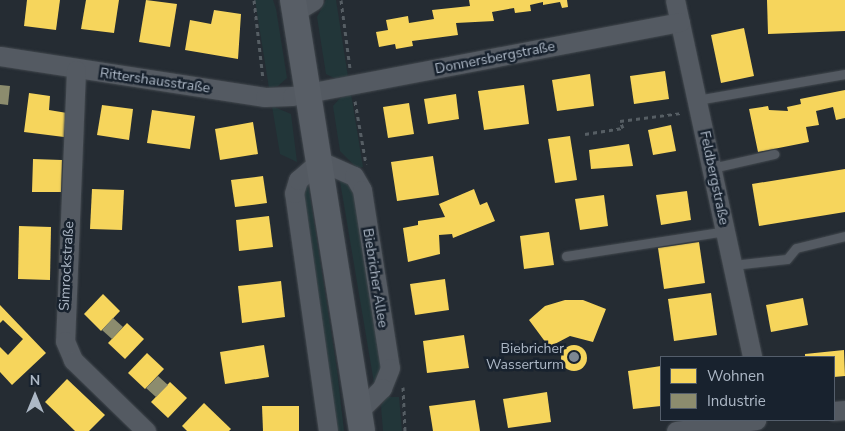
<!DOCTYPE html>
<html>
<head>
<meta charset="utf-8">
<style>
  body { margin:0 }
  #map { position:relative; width:845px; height:431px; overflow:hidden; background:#252c33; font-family:"Nunito Sans",sans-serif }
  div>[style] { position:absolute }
  .green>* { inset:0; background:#223639 }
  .homes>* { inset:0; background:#f6d55c }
  .round { border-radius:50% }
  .industry>* { inset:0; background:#8c8c6e }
  .path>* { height:3px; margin-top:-1.5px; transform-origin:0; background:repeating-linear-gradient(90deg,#565e64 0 4px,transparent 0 8px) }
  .roads { filter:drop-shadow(0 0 1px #42484e) drop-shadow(0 0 1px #42484e) }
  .service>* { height:9px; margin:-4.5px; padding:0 4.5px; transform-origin:4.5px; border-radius:4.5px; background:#545a62 }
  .minor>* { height:19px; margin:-9.5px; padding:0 9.5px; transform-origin:9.5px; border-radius:9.5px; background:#545a62 }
  .secondary>* { height:26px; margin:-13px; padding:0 13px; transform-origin:13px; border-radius:13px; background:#585e66 }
  .dots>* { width:14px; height:14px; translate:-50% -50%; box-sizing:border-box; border:2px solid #18222e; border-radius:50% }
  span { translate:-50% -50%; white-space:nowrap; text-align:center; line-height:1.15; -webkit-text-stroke:5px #18222e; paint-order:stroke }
  .street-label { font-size:14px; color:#adb8c6 }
  .poi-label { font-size:14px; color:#adb8c6 }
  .right { translate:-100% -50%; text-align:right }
  .legend { position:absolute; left:660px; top:356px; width:175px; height:65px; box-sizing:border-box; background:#18222e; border:1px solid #545e6b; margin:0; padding:6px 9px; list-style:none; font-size:15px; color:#adb8c6 }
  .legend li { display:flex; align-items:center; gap:10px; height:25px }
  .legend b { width:25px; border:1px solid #545e6b }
  .north { position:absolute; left:10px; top:371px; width:50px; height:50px; -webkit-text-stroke:4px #18222e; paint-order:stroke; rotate:0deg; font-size:14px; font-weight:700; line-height:20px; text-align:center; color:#adb8c6 }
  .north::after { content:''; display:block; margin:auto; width:18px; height:22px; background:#adb8c6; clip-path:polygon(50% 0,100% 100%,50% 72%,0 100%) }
</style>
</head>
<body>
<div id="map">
  <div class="green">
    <i style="clip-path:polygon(255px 0,273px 0,276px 9px,287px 78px,278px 86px,269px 88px)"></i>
    <i style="clip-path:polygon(326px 0,336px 0,348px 77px,336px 79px,326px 74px,317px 17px)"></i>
    <i style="clip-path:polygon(351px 94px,363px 167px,357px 168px,340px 151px,333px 106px,340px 98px)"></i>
    <i style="clip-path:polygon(272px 106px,291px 114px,297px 162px,280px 154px)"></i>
    <i style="clip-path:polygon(339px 175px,353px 186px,384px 363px,374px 383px)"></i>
    <i style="clip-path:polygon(308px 183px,337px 370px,344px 431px,334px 431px,299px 192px)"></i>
    <i style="clip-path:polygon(386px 397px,399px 397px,402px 431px,383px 431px,381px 406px)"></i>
  </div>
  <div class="homes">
    <i style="clip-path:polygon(27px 0,60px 0,56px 30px,24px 26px)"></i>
    <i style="clip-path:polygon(86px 0,119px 0,114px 33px,81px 29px)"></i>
    <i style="clip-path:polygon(146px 0,177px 4px,170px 47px,139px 42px)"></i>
    <i style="clip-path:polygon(469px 0,567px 0,568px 7px,562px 8px,560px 2px,543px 5px,543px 2px,530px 5px,531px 11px,515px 13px,514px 8px,492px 12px,494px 21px,456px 23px,458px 35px,412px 41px,413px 46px,396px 49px,395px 44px,379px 47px,376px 32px,388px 30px,386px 20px,408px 16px,409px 23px,434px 19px,432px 10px,470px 6px)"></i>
    <i style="clip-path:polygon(767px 0,845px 0,845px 31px,768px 34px)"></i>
    <i style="clip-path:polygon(214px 10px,241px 14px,238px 59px,185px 50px,190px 20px,211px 24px)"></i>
    <i style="clip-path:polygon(744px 28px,754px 76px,721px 83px,711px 35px)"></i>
    <i style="clip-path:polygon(665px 71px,669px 99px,634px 104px,630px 76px)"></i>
    <i style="clip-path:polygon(590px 74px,594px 106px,557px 111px,552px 80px)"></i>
    <i style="clip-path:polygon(524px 85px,529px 124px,484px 130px,478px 91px)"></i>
    <i style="clip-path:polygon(845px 90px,845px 118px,836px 120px,833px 107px,816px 111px,819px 125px,806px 127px,809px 142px,758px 152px,749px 109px,768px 106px,769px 110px,788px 111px,787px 107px,801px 104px,800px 99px)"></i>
    <i style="clip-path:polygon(29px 93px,50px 96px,49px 110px,67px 113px,64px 137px,24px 132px)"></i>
    <i style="clip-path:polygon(456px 94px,459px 119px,428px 124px,424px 99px)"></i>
    <i style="clip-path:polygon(409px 103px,414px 134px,388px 138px,383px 107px)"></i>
    <i style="clip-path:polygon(102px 105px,133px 109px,129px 140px,97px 135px)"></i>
    <i style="clip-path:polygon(152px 110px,195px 116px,190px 149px,147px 143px)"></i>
    <i style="clip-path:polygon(253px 122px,258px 154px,220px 160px,215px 129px)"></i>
    <i style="clip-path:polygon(671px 125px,676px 151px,653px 155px,648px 130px)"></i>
    <i style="clip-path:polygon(570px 136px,577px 180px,555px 183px,548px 139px)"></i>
    <i style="clip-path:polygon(629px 144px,633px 166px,591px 169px,589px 150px)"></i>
    <i style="clip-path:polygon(433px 156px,439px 195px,397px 201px,391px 162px)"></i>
    <i style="clip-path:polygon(33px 159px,62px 160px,61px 192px,32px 192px)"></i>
    <i style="clip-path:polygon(845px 169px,845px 212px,759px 226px,752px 184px)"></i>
    <i style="clip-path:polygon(263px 176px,267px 203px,235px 207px,231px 180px)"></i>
    <i style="clip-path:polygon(92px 189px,124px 190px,122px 230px,90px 229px)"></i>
    <i style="clip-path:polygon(474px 189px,480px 205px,487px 202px,495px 221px,453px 238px,452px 234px,439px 235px,440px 254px,408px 262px,403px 228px,418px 225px,418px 221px,445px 217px,439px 204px)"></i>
    <i style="clip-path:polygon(687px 191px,691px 220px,661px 225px,656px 195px)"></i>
    <i style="clip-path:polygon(604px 195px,608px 226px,580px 230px,575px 199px)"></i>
    <i style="clip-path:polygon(269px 216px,273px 247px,239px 251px,236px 220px)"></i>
    <i style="clip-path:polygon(19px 226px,51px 227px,50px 280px,18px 279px)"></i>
    <i style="clip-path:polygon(549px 232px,554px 265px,524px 269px,520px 236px)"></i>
    <i style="clip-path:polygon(699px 242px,705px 283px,664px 289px,658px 248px)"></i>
    <i style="clip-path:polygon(445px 279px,449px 310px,415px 315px,410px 284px)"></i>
    <i style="clip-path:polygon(281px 281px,285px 317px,242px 323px,238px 286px)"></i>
    <i style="clip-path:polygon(711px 293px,717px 335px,674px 341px,668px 299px)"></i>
    <i style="clip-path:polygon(103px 294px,120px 311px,101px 331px,84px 314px)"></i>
    <i style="clip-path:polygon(803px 298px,808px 325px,771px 332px,766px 305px)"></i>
    <i style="clip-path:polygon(565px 300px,583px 300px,606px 309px,593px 342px,570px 336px,549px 347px,529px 320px,545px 306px)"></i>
    <i style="clip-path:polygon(0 305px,46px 353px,12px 385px,0 372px,0 347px,8px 355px,23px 339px,3px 320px,0 323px)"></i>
    <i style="clip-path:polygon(127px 323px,144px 339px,125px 359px,108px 343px)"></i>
    <i style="clip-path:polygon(464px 335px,469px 368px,427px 373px,423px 341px)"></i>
    <i class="round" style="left:561px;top:345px;width:26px;height:26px"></i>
    <i style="clip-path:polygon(264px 345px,269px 377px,225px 384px,220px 352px)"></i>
    <i style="clip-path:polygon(844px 350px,845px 376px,834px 377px,834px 357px,805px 357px,805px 354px)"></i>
    <i style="clip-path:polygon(147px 353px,164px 369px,145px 389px,128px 373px)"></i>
    <i style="clip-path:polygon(661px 366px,661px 406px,633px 409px,628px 371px)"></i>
    <i style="clip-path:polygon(67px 379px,105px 415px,89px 431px,75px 431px,45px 402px)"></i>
    <i style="clip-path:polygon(170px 382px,187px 398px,168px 418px,151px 402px)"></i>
    <i style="clip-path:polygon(547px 392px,551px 422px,508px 428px,503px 399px)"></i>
    <i style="clip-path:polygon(475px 400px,480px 431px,433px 431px,429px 406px)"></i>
    <i style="clip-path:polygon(204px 403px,231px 429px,229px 431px,187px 431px,182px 426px)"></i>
    <i style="clip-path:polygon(262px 406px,299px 406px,299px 431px,263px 431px)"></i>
  </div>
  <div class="industry">
    <i style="clip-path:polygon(0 85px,10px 86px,8px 105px,0 104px)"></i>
    <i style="clip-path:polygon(113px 318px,123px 327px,112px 339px,102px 330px)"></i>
    <i style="clip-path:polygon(158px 376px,168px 385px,156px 397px,146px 388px)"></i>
  </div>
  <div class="path">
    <i style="left:254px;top:0;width:80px;rotate:83.5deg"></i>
    <i style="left:341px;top:0;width:69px;rotate:82.5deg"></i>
    <i style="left:355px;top:101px;width:64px;rotate:80.1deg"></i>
    <i style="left:585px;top:134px;width:38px;rotate:-9deg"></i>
    <i style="left:623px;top:128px;width:8px;rotate:-113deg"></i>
    <i style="left:620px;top:121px;width:63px;rotate:-7.4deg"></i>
    <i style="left:403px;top:387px;width:44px;rotate:87.4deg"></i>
  </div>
  <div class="roads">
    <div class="service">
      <i style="left:697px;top:100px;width:150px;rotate:-10deg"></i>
      <i style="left:712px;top:168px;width:64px;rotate:-12.7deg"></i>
      <i style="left:566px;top:256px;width:161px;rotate:-8.9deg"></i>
      <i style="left:733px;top:265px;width:54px;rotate:-6.3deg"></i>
      <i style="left:787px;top:259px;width:14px;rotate:-51deg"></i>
      <i style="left:796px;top:248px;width:50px;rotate:-13.8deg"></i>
    </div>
    <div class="minor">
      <i style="left:675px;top:0;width:365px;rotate:77.8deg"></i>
      <i style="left:295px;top:12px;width:22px;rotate:-32deg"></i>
      <i style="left:0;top:56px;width:268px;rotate:8.8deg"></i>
      <i style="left:265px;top:97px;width:27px;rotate:-2deg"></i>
      <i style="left:292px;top:96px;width:395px;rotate:-10.8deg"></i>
      <i style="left:76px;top:70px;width:271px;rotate:92.3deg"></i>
      <i style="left:65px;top:341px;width:21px;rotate:67deg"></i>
      <i style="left:73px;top:360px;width:102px;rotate:44.2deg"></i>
      <i style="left:834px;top:411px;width:11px;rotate:-5deg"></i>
      <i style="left:328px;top:431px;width:240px;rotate:-98.1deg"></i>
      <i style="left:294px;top:193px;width:14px;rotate:-73deg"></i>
      <i style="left:298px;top:180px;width:29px;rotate:-41deg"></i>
      <i style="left:320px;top:161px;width:37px;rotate:24deg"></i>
      <i style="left:354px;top:176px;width:16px;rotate:60deg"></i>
      <i style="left:362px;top:190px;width:180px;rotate:81.1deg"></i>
      <i style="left:390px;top:368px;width:22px;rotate:112deg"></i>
      <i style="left:382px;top:388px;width:30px;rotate:135deg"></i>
      <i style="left:676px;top:431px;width:81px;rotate:-7.8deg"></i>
    </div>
    <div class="secondary">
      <i style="left:293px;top:0;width:436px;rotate:80.9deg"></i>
    </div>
  </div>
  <div class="dots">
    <i style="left:574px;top:357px;background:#7d8793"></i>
  </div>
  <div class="street-label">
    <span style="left:495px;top:58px;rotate:-11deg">Donnersbergstraße</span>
    <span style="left:155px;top:81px;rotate:8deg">Rittershausstraße</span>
    <span style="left:714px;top:178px;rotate:78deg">Feldbergstraße</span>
    <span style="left:67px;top:266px;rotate:-87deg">Simrockstraße</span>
    <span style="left:375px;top:278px;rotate:81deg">Biebricher Allee</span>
  </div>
  <div class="poi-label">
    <span class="right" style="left:564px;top:357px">Biebricher<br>Wasserturm</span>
  </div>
  <ul class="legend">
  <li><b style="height:14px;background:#f6d55c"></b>Wohnen</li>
  <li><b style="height:14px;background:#8c8c6e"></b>Industrie</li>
  </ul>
  <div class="north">N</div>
</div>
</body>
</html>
